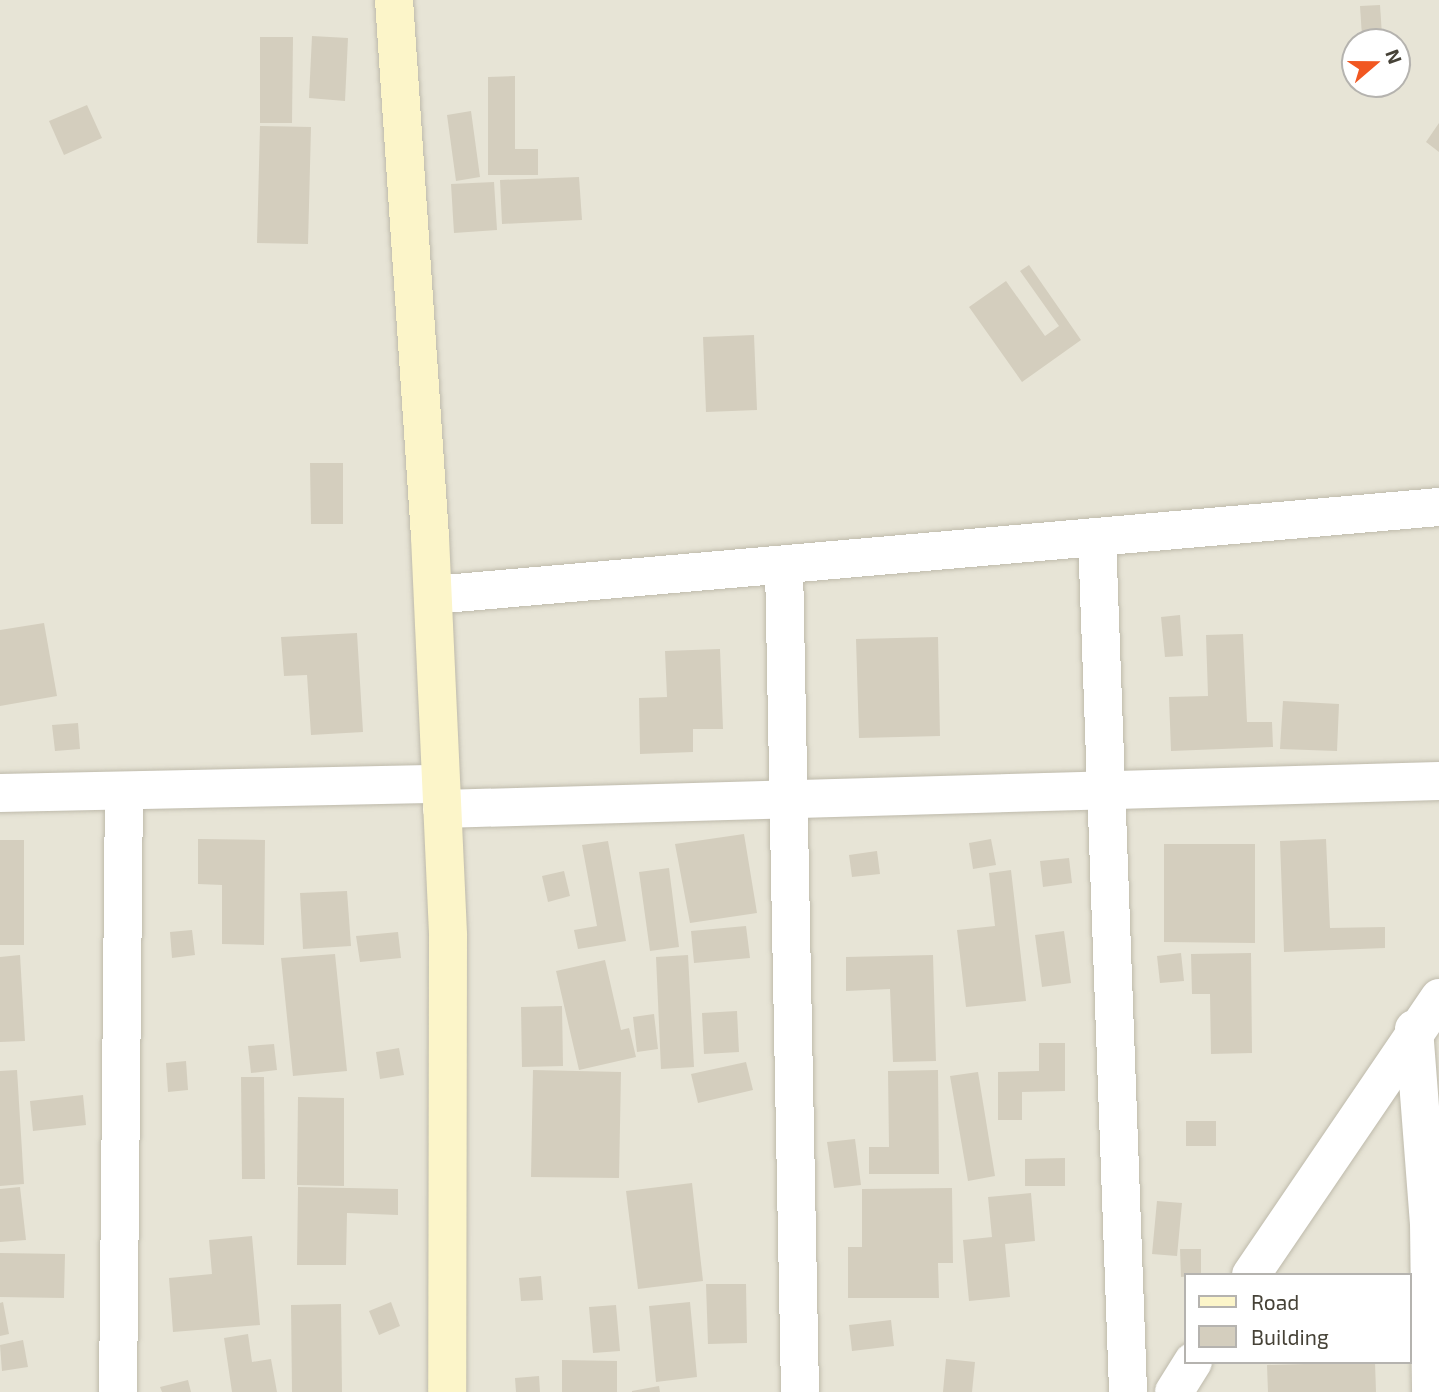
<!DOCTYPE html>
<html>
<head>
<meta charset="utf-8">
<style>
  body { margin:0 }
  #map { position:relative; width:1439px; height:1392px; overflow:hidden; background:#f3f1e8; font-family:"Exo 2",sans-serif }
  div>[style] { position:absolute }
  .residential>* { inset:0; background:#e7e4d6 }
  .building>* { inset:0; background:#d4cebe }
  .roads { filter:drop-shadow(0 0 2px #bebaab) drop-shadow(0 0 2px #bebaab) }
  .street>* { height:38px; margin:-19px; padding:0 19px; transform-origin:19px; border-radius:19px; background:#fff }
  .secondary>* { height:38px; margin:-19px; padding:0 19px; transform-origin:19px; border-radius:19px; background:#fcf5c9 }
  span { translate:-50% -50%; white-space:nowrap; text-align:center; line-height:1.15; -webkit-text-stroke:5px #fff; paint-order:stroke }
  .legend { position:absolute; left:1184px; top:1273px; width:228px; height:91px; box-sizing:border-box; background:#fff; border:2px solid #b5b3af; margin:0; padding:9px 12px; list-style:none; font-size:21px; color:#464237 }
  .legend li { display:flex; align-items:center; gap:14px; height:35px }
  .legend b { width:35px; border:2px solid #b5b3af }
  .north { position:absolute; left:1341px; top:28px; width:70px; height:70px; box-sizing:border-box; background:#fff; border:2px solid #b5b3af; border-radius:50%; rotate:70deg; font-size:19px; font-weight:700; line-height:28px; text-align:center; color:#464237 }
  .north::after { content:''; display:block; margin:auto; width:24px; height:32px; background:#f15721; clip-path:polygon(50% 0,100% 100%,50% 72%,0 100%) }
</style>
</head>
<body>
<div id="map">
  <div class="residential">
    <i style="clip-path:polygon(evenodd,0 0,1439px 0,1439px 1392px,0 1392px,0 0,1355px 42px,1397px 42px,1397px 84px,1355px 84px,1355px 42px,0 0,1185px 1275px,1409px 1275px,1409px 1362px,1185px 1362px,1185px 1275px)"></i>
  </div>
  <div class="building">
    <i style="clip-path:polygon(1380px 5px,1382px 35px,1362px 36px,1360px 6px)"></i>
    <i style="clip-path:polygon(312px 36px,348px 38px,345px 101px,309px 98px)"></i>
    <i style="clip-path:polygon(260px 37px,293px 37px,292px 123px,260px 123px)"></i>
    <i style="clip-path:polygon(515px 76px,515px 149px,538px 149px,538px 175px,488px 175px,488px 77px)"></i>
    <i style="clip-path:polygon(87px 105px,102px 138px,64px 155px,49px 121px)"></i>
    <i style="clip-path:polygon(471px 111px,480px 177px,456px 181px,447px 115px)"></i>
    <i style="clip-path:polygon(1439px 123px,1439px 152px,1426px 142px)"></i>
    <i style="clip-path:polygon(260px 126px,311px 127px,308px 244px,257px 243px)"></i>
    <i style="clip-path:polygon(579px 177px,582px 220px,502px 224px,500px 180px)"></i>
    <i style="clip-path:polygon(494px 182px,497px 230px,454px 233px,451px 184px)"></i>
    <i style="clip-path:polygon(1029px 265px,1081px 340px,1022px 382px,969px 307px,1006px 281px,1045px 336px,1059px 326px,1020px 271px)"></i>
    <i style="clip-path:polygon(754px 335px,757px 410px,706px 412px,703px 337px)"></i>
    <i style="clip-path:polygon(310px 463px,343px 463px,343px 524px,311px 524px)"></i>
    <i style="clip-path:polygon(1180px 615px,1183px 656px,1165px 657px,1161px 617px)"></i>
    <i style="clip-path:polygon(44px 623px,57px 696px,0 706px,0 630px)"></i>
    <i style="clip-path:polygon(357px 633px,363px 732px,311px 735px,307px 675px,284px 676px,281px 637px)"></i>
    <i style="clip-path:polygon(1243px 634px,1247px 722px,1272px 722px,1273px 747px,1171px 751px,1169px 697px,1208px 696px,1206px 635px)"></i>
    <i style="clip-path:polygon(938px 637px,940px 736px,859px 738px,856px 639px)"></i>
    <i style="clip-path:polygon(720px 649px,723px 729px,693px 729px,693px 752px,640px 754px,639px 698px,667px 697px,665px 651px)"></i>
    <i style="clip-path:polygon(1283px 701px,1339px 704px,1337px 751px,1280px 749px)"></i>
    <i style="clip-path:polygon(78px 723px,80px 749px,55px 751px,52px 725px)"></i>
    <i style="clip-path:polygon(744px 834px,757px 913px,690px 923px,675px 844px)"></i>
    <i style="clip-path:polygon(198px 839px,265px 840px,264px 945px,222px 944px,222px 885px,198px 884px)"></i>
    <i style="clip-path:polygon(991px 839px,996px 865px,973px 869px,969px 843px)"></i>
    <i style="clip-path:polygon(1326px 839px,1330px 928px,1385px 927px,1385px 948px,1284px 952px,1280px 841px)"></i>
    <i style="clip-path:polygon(0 840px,24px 840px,24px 945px,0 945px)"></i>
    <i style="clip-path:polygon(608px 841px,626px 941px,578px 949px,574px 930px,597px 926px,582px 845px)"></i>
    <i style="clip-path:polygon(1164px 844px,1255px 844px,1255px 943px,1164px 942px)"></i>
    <i style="clip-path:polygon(877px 851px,880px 874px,852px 877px,849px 855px)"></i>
    <i style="clip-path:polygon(1069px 858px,1072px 883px,1043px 887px,1040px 861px)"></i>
    <i style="clip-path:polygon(669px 868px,679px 947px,650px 951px,639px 872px)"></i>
    <i style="clip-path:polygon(1011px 870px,1026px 1001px,966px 1007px,957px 930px,995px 926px,989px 873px)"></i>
    <i style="clip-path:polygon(564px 871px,570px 896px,548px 902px,542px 876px)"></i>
    <i style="clip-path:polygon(347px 891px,351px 946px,303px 949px,300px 893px)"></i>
    <i style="clip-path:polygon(746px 926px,750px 958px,694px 963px,691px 931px)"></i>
    <i style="clip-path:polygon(192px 930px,195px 955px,172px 958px,170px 932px)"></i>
    <i style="clip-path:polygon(1064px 931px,1071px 983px,1042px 987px,1035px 935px)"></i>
    <i style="clip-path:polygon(398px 932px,401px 958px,360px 962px,356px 936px)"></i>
    <i style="clip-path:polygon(1181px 953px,1184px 981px,1160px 983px,1157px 956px)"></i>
    <i style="clip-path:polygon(1251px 953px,1252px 1053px,1211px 1054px,1210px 994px,1192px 994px,1191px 954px)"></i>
    <i style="clip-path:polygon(335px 954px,347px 1071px,293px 1076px,281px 958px)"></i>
    <i style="clip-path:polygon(20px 955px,25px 1041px,0 1042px,0 957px)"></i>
    <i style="clip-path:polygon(688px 955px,694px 1067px,661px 1069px,656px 957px)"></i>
    <i style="clip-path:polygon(933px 955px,936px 1061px,893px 1062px,890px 989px,846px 991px,846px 957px)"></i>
    <i style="clip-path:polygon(605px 960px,621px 1030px,629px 1028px,636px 1057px,579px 1070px,556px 971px)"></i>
    <i style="clip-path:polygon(562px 1006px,563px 1066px,522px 1067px,521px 1007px)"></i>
    <i style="clip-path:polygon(737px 1011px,739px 1052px,704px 1054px,702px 1013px)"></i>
    <i style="clip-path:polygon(654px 1014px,658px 1049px,637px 1052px,633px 1017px)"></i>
    <i style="clip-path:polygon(1039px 1043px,1065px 1043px,1065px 1091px,1022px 1092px,1022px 1120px,998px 1120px,998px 1072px,1039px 1071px)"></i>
    <i style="clip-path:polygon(274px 1044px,277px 1070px,251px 1073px,248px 1046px)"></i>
    <i style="clip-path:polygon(399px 1048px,404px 1075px,380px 1079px,376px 1052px)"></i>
    <i style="clip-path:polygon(186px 1061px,188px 1090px,168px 1092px,166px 1063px)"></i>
    <i style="clip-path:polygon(746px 1062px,753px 1090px,698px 1103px,691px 1074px)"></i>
    <i style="clip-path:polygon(17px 1070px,24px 1184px,0 1186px,0 1071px)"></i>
    <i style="clip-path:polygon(533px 1070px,621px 1072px,619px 1178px,531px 1177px)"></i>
    <i style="clip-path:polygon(938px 1070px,939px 1174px,869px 1174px,869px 1147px,889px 1147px,888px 1071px)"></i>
    <i style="clip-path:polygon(978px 1072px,995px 1176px,968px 1181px,950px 1076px)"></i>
    <i style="clip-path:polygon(241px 1077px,264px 1077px,265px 1179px,242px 1179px)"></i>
    <i style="clip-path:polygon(83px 1095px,86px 1125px,33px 1131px,30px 1101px)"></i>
    <i style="clip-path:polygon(298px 1097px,344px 1098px,344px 1186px,297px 1185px)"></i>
    <i style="clip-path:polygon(1186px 1121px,1216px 1121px,1216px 1146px,1186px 1146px)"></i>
    <i style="clip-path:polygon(855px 1139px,861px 1185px,834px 1188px,827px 1142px)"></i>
    <i style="clip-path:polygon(1065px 1158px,1065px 1186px,1025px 1186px,1025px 1159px)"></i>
    <i style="clip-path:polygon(692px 1183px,703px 1281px,638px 1289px,626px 1191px)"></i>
    <i style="clip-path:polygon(20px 1187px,26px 1240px,0 1242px,0 1189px)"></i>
    <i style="clip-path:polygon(298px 1187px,398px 1189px,398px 1215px,347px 1213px,346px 1265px,297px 1265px)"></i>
    <i style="clip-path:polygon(952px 1188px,953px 1263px,938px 1263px,939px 1298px,848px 1298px,848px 1247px,862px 1247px,862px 1189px)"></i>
    <i style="clip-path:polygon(1031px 1193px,1035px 1241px,1005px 1244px,1010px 1297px,969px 1301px,963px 1240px,992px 1237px,988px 1197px)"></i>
    <i style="clip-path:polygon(1157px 1201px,1182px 1203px,1177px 1256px,1152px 1254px)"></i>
    <i style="clip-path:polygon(252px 1236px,260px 1325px,173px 1332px,169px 1278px,212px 1274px,209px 1240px)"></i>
    <i style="clip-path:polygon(1180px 1249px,1201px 1249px,1201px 1275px,1181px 1277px)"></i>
    <i style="clip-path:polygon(0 1253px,65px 1254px,64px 1298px,0 1297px)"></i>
    <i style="clip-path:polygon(541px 1276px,543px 1300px,521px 1301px,519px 1278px)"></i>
    <i style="clip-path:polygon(706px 1284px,746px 1284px,747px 1343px,708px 1344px)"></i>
    <i style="clip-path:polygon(3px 1302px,9px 1334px,0 1336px,0 1303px)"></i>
    <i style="clip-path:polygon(391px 1302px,400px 1326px,379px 1335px,369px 1311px)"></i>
    <i style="clip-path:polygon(690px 1302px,697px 1377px,656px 1382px,649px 1306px)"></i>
    <i style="clip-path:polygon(341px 1304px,342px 1392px,292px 1392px,291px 1305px)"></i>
    <i style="clip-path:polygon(616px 1305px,620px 1351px,593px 1353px,589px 1307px)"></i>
    <i style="clip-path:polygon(891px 1320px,894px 1346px,852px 1351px,849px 1325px)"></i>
    <i style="clip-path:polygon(248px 1334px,252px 1362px,271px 1359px,277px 1392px,232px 1392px,224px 1338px)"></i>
    <i style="clip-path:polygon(23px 1340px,28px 1367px,2px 1371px,0 1345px)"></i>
    <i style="clip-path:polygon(946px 1359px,975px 1362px,972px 1392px,943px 1392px)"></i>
    <i style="clip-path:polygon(562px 1360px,617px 1361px,617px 1392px,562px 1392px)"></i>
    <i style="clip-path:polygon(1375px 1362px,1376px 1392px,1268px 1392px,1267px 1365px)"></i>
    <i style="clip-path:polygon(539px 1376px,540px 1392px,516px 1392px,515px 1378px)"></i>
    <i style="clip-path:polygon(188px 1380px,191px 1392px,162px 1392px,160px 1387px)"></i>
    <i style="clip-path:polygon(659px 1386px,660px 1392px,632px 1392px,632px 1391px)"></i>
  </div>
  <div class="roads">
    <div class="street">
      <i style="left:1097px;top:537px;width:856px;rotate:87.92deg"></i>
      <i style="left:784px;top:565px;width:827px;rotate:88.89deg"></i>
      <i style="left:433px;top:595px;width:1010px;rotate:-5deg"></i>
      <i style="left:0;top:793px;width:441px;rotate:-1.2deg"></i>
      <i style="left:442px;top:809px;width:997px;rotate:-1.61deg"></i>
      <i style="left:1414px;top:1029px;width:195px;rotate:85.6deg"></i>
      <i style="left:1429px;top:1223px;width:169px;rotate:89.3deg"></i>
      <i style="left:1251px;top:1275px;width:335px;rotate:-55.8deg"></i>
      <i style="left:118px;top:1392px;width:601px;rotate:-89.43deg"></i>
      <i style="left:1174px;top:1392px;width:36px;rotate:-58deg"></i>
    </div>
    <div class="secondary">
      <i style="left:394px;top:0;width:538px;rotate:86.16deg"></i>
      <i style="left:430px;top:537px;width:399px;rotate:87.4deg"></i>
      <i style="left:448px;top:936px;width:456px;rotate:90.1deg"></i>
    </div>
  </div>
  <ul class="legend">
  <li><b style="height:9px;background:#fcf5c9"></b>Road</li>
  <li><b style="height:19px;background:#d4cebe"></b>Building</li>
  </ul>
  <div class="north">N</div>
</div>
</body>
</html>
